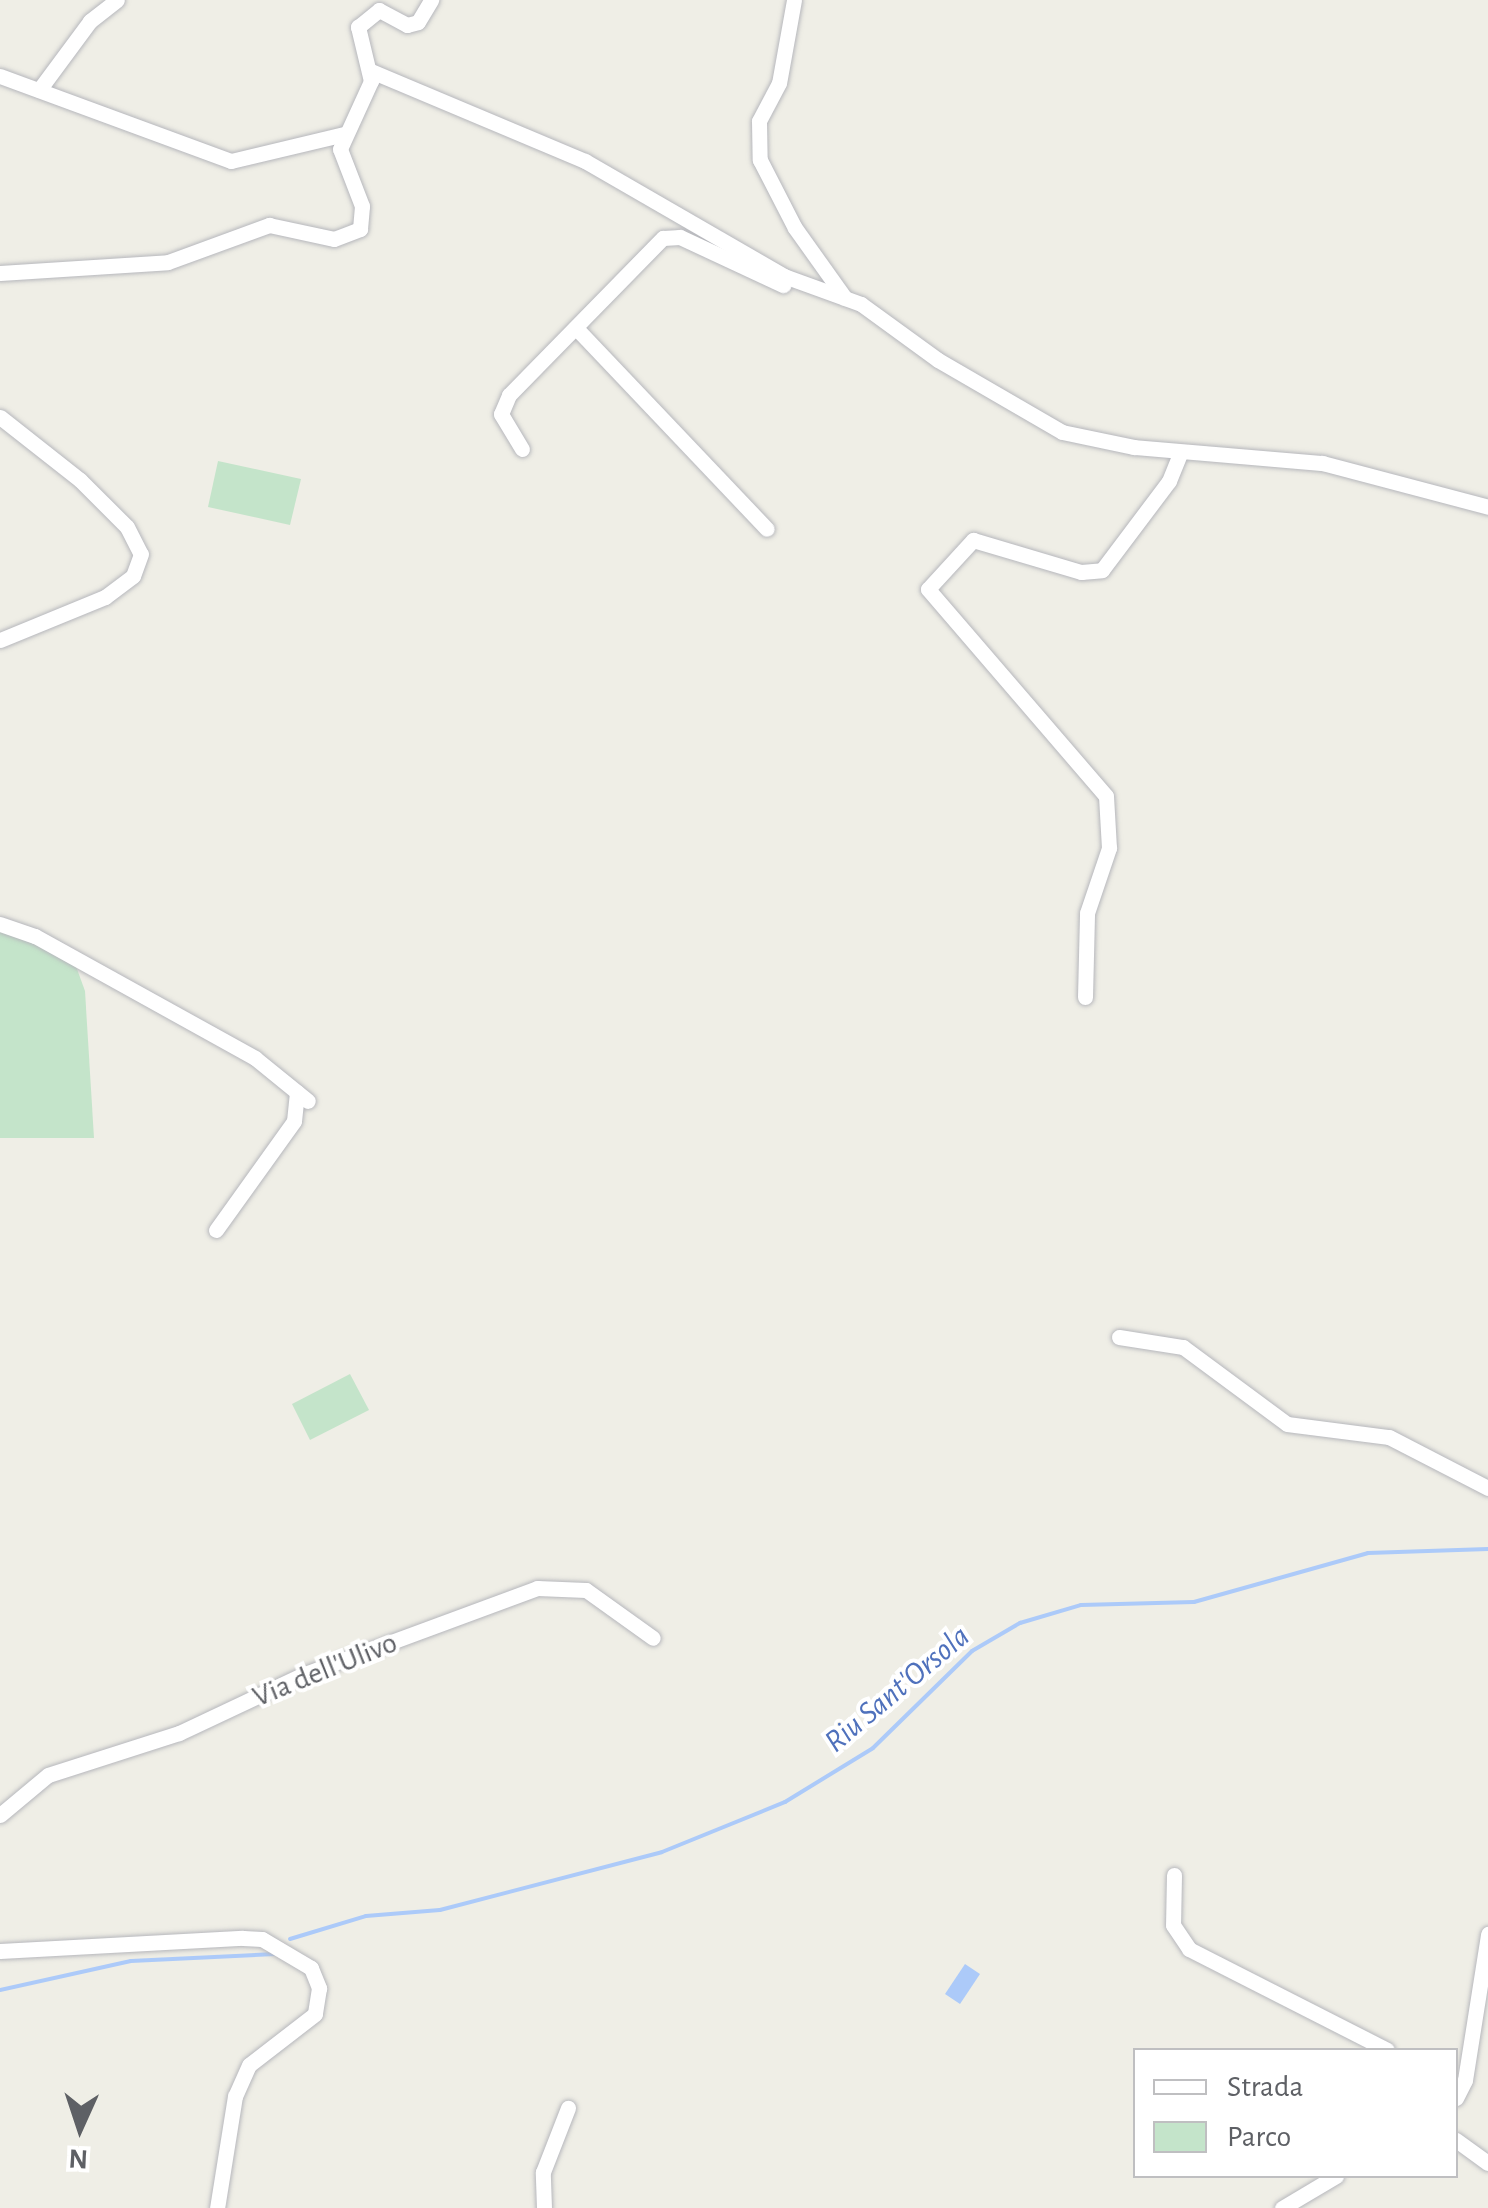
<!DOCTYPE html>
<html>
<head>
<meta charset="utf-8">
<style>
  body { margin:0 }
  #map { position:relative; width:1488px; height:2208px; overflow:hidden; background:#efeee6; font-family:"Alegreya Sans",sans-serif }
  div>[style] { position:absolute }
  .green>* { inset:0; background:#c4e4ca }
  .water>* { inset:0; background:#accaf9 }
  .stream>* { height:4px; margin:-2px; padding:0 2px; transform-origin:2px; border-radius:2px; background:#accaf9 }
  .roads { filter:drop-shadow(0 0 2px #b6b7bc) drop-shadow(0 0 2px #b6b7bc) }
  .street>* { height:15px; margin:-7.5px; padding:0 7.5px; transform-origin:7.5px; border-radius:7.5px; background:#fff }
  span { translate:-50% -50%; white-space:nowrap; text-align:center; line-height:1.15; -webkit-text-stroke:8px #fff; paint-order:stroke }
  .street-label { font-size:30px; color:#5e6065 }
  .water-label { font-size:32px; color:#4f71bc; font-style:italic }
  .legend { position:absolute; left:1133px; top:2048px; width:325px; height:130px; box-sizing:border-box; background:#fff; border:2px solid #bfbfc1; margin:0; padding:12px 18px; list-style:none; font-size:30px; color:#5e6065 }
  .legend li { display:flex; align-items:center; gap:20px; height:50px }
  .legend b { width:50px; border:2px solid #bfbfc1 }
  .north { position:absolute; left:30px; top:2078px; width:100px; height:100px; -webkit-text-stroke:8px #fff; paint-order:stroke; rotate:183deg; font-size:28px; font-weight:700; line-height:40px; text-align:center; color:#5e6065 }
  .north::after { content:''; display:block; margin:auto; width:35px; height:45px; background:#5e6065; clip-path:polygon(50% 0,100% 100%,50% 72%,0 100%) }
</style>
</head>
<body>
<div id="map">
  <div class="green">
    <i style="clip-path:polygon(218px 461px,301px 479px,290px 525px,208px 507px)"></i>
    <i style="clip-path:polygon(0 924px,73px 958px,85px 991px,94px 1138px,0 1138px)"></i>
    <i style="clip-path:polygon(350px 1374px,369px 1410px,310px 1440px,292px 1404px)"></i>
  </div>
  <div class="water">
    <i style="clip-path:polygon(965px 1964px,980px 1974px,960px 2004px,945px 1994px)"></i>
  </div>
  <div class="stream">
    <i style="left:290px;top:1939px;width:79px;rotate:-16.8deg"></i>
    <i style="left:366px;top:1916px;width:74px;rotate:-4.6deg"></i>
    <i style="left:440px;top:1910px;width:229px;rotate:-14.6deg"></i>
    <i style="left:662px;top:1852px;width:133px;rotate:-22.1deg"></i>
    <i style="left:785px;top:1802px;width:103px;rotate:-31.5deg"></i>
    <i style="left:873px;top:1748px;width:139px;rotate:-44.4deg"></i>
    <i style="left:972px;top:1651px;width:56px;rotate:-30.3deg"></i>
    <i style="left:1020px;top:1623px;width:64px;rotate:-16.4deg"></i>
    <i style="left:1081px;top:1605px;width:113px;rotate:-1.5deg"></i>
    <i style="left:1194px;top:1602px;width:181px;rotate:-15.7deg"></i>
    <i style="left:1368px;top:1553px;width:120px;rotate:-1.9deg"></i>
    <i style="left:0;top:1990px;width:134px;rotate:-12.5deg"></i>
    <i style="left:131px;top:1961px;width:144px;rotate:-2.8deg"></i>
  </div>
  <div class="roads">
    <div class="street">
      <i style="left:794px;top:0;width:84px;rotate:100.2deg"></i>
      <i style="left:779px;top:83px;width:43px;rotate:117.8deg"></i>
      <i style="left:759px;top:121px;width:39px;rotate:89deg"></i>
      <i style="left:760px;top:160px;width:76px;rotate:62.8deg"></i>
      <i style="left:795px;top:228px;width:86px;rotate:54.5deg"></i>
      <i style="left:371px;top:71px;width:232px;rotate:22.8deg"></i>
      <i style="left:585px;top:161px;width:230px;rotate:30deg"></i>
      <i style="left:784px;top:276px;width:82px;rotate:20deg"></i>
      <i style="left:861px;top:304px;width:95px;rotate:36deg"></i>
      <i style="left:938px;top:360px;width:143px;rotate:30.1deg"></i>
      <i style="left:1062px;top:432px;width:74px;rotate:11.8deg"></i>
      <i style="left:1134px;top:447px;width:189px;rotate:4.9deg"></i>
      <i style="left:1322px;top:463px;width:172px;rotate:14.8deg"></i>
      <i style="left:0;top:76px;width:246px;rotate:20.2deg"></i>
      <i style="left:231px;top:161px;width:116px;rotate:-13.4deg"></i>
      <i style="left:39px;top:90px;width:86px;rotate:-53.5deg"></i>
      <i style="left:90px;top:21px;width:34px;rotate:-38deg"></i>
      <i style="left:0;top:273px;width:168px;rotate:-3.7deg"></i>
      <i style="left:168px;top:262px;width:108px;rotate:-20.1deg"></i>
      <i style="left:269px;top:225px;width:66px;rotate:12.2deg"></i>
      <i style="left:334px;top:239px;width:28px;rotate:-21deg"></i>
      <i style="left:360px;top:229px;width:23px;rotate:-85deg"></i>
      <i style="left:362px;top:206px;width:61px;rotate:-111.1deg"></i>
      <i style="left:340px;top:149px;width:75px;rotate:-65.5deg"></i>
      <i style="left:371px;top:81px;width:56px;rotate:-103.5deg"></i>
      <i style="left:358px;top:27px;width:27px;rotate:-39deg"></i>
      <i style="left:379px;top:10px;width:32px;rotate:28deg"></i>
      <i style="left:407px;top:25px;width:11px;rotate:-15deg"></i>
      <i style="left:418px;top:22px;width:26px;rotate:-59deg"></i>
      <i style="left:578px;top:330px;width:274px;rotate:46.5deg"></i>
      <i style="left:0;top:417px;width:102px;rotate:38.2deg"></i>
      <i style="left:80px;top:480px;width:66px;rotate:45deg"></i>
      <i style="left:127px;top:527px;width:30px;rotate:63deg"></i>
      <i style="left:141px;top:554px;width:23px;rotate:110deg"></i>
      <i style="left:133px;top:576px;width:35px;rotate:143deg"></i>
      <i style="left:105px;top:597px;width:113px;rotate:157.7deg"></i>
      <i style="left:522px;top:449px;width:41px;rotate:-121deg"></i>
      <i style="left:501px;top:414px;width:21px;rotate:-67deg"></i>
      <i style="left:509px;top:395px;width:220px;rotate:-45.6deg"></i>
      <i style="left:663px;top:238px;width:17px;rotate:-3deg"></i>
      <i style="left:680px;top:237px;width:114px;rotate:25deg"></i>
      <i style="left:0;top:924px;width:37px;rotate:19deg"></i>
      <i style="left:35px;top:936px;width:252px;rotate:29deg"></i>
      <i style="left:255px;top:1058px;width:68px;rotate:39.1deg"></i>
      <i style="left:1085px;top:997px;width:84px;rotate:-88.6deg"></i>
      <i style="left:1087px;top:913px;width:69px;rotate:-71.3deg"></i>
      <i style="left:1109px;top:848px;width:52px;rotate:-93.3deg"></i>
      <i style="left:1106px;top:796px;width:273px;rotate:-130.7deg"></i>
      <i style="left:928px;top:589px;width:67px;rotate:-47.4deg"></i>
      <i style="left:973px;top:540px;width:113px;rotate:16.5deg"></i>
      <i style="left:1081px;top:572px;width:21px;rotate:-5deg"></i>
      <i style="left:1102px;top:570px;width:111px;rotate:-53deg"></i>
      <i style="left:1169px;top:481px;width:31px;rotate:-68deg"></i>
      <i style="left:216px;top:1230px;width:134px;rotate:-54.4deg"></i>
      <i style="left:294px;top:1121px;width:29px;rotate:-84deg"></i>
      <i style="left:1119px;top:1337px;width:65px;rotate:8.9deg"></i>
      <i style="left:1183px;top:1347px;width:129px;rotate:36.5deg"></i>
      <i style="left:1287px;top:1424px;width:103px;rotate:7.3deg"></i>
      <i style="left:1389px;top:1437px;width:111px;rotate:27.3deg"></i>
      <i style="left:0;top:1815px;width:62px;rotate:-39.8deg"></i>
      <i style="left:48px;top:1775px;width:138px;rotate:-17.8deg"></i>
      <i style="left:179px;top:1733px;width:136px;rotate:-25.2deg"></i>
      <i style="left:302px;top:1675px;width:251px;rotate:-20.3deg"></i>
      <i style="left:537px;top:1588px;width:49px;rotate:2.3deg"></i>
      <i style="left:586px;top:1590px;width:82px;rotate:35.6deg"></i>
      <i style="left:1174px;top:1875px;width:50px;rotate:91.1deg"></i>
      <i style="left:1173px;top:1925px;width:29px;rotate:56deg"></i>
      <i style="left:1189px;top:1949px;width:222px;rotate:27deg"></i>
      <i style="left:0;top:1951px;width:243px;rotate:-3.1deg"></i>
      <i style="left:243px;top:1938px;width:19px;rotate:3deg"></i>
      <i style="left:262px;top:1939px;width:57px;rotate:30.6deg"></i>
      <i style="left:311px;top:1968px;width:22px;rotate:68deg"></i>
      <i style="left:319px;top:1988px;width:26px;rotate:99deg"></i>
      <i style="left:315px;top:2014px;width:83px;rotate:142.3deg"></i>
      <i style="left:249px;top:2065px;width:34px;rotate:114deg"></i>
      <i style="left:235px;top:2096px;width:113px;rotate:99.1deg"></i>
      <i style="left:1456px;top:2098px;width:20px;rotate:-63deg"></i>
      <i style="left:1465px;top:2080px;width:148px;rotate:-81deg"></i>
      <i style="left:1456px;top:2140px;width:39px;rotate:36deg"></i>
      <i style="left:544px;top:2208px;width:36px;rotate:-92deg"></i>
      <i style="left:543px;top:2172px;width:69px;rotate:-68.7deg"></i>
      <i style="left:1282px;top:2208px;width:63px;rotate:-30.7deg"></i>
    </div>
  </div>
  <div class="street-label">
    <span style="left:325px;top:1670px;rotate:-22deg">Via dell'Ulivo</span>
  </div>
  <div class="water-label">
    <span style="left:897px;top:1689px;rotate:-40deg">Riu Sant'Orsola</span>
  </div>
  <ul class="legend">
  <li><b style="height:12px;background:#fff"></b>Strada</li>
  <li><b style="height:28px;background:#c4e4ca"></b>Parco</li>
  </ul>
  <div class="north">N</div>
</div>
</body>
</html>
